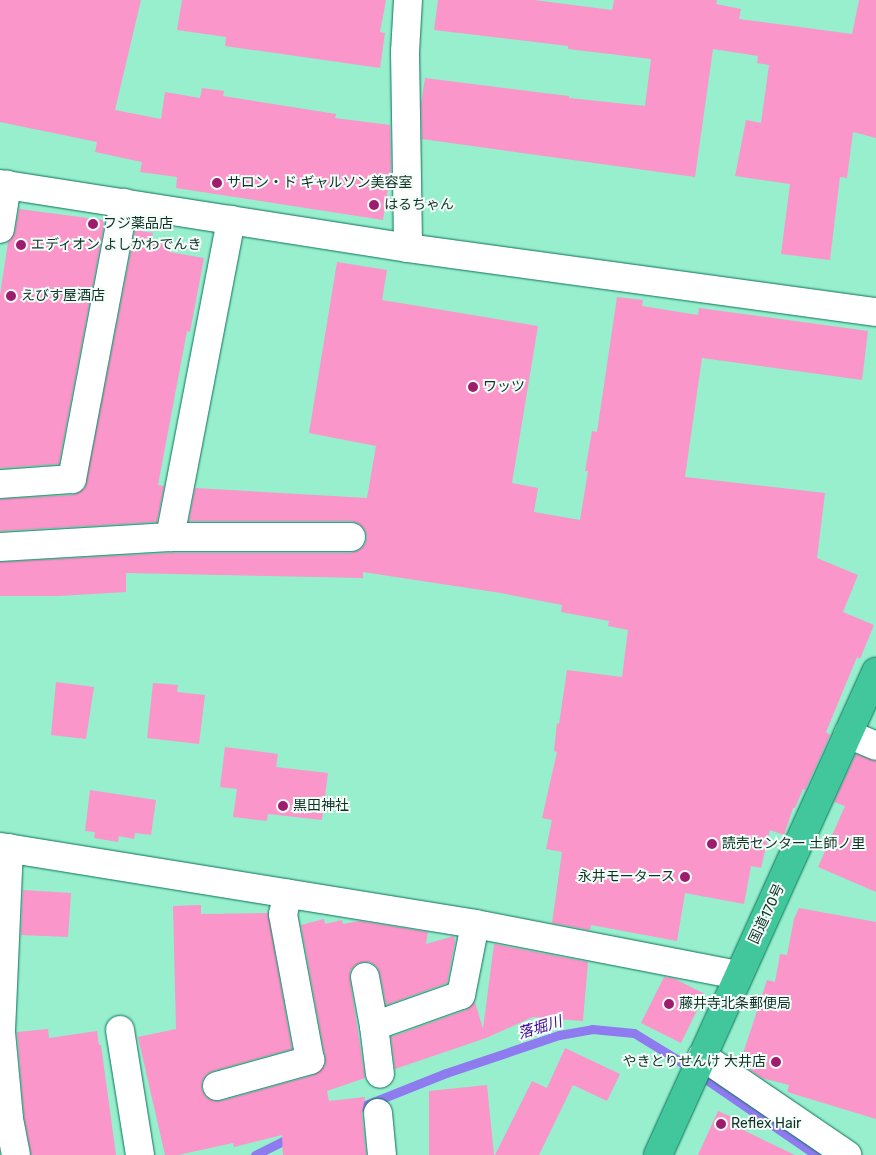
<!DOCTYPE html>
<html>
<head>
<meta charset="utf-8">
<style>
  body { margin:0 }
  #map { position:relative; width:876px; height:1155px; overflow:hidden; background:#97efce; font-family:Rubik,"Noto Sans JP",sans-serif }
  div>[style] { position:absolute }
  .stream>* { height:9px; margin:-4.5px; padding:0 4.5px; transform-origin:4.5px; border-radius:4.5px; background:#8e7bef }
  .building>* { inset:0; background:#fa96ca }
  .roads { filter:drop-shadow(0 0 1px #0c7358) drop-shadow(0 0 1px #0c7358) }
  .minor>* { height:28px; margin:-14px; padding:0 14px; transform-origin:14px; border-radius:14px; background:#fff }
  .highway>* { height:28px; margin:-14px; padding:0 14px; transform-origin:14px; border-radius:14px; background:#42c79d }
  .dots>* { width:14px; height:14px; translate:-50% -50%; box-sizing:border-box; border:2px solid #f5fdf9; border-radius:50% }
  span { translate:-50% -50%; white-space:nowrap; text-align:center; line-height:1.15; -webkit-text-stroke:4px #f5fdf9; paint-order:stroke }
  .poi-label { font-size:14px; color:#0c3226 }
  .left { translate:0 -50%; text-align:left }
  .right { translate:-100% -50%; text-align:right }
  .street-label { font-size:14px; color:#0c3226 }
  .water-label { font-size:15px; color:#420d9d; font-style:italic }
</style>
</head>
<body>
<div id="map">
  <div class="stream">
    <i style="left:353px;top:1110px;width:100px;rotate:-21.7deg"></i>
    <i style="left:446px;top:1073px;width:119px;rotate:-18.6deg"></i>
    <i style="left:559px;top:1035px;width:34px;rotate:-10deg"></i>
    <i style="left:592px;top:1029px;width:42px;rotate:5.4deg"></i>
    <i style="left:634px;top:1033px;width:48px;rotate:31.4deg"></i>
    <i style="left:675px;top:1058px;width:171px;rotate:34.5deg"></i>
    <i style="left:255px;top:1155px;width:42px;rotate:-26.6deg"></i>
  </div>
  <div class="building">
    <i style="clip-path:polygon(0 0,141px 0,115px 110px,161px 119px,165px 92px,200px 98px,202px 88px,224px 91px,223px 96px,336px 114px,335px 118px,390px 125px,391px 169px,383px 220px,176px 188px,177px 177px,140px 172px,142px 162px,95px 152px,97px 142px,0 122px)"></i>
    <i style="clip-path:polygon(182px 0,386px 0,380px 32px,385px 33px,380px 68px,225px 46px,226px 37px,177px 30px)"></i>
    <i style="clip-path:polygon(438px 0,534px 0,612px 10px,614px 0,717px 0,716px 4px,741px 9px,739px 19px,852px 34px,859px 0,876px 0,876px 138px,853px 132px,847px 178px,840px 177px,830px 260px,781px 254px,790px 184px,735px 176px,746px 120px,761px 123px,769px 65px,757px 63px,758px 56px,713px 49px,695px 177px,422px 139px,421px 104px,425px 78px,552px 94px,569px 96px,569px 98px,645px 106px,651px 59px,568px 49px,568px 46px,434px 30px)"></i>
    <i style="clip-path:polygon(19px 209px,103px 220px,104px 226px,59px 464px,0 468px,0 295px,8px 242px,15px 232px)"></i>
    <i style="clip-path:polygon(135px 230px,153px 233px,152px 242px,170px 245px,169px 252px,204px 258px,190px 332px,187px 331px,158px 485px,164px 486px,157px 522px,0 531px,0 499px,73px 495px,85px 488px)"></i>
    <i style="clip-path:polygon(337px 262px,387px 270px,382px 300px,538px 326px,512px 483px,538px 488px,534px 512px,580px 520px,588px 471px,585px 471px,592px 431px,597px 432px,617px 297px,643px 300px,642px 306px,698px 315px,699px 308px,868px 331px,862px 380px,702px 358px,685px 477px,825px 493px,817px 558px,858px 575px,843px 612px,874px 625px,860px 659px,857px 657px,826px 732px,830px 735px,805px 790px,803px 789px,795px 808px,793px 808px,784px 835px,770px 830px,761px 868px,751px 866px,744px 904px,685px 893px,677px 941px,591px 925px,590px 930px,552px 923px,562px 852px,546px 849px,552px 820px,542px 818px,557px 752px,554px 751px,557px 723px,559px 724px,567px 670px,622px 677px,628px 630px,608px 626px,609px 621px,561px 612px,562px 605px,501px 593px,363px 572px,363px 578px,126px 573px,126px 592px,59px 596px,0 596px,0 562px,170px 553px,351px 553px,359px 550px,365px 544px,367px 537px,365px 530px,359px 524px,351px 521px,189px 521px,195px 488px,367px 498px,376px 446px,309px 433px)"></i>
    <i style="clip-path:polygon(56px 682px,94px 687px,86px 739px,51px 735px)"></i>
    <i style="clip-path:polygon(153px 683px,178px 685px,177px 692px,205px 695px,199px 744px,147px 738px)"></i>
    <i style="clip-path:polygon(225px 747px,278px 754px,276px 767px,328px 773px,322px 820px,268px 814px,267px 821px,233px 817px,237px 789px,220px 787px)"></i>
    <i style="clip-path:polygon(856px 754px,876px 761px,876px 892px,818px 867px,845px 806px,834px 802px)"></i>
    <i style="clip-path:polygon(90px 790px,156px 800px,151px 835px,135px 833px,134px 839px,119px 836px,118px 842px,94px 838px,95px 832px,85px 831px)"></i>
    <i style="clip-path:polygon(23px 890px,71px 893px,68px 937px,21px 935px)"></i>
    <i style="clip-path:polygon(201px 905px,201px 914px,268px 913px,292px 1049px,213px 1071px,206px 1075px,202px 1082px,202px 1090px,206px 1097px,214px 1101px,221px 1101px,314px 1075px,325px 1065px,325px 1057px,301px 925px,324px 919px,325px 924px,342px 920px,343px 924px,359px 921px,428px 932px,426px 944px,454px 936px,455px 942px,447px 983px,386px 1005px,380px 974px,377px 967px,370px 962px,363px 962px,355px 965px,350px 971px,350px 980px,365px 1078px,327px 1091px,329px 1101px,365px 1097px,362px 1114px,366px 1155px,283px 1155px,282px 1135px,234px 1147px,233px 1143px,178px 1155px,165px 1155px,138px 1037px,176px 1029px,173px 906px)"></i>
    <i style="clip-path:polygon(799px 908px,876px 922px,876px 1119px,787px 1092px,789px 1085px,762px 1078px,740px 1063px,767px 980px,775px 982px,780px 954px,787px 955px,794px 919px)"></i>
    <i style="clip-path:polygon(494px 944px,588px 962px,583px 1021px,533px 1017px,486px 1038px,395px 1069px,391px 1037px,466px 1010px,475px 1002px,483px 1029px)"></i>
    <i style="clip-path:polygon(664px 977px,673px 978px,705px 994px,681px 1043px,641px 1023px)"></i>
    <i style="clip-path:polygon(48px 1029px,49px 1038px,97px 1031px,99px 1045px,101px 1045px,116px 1155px,31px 1155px,24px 1117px,17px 1032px)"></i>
    <i style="clip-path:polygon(565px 1048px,620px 1074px,607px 1101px,573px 1085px,539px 1155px,495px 1155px,532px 1081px,547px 1088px)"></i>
    <i style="clip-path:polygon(487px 1085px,494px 1155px,429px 1155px,429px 1091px)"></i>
    <i style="clip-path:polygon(718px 1111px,748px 1124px,745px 1131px,795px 1155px,698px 1155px)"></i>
  </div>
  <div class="roads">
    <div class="minor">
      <i style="left:408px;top:0;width:52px;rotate:93.3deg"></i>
      <i style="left:405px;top:52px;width:196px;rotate:89.1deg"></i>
      <i style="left:0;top:184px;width:413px;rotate:8.9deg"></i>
      <i style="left:408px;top:248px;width:472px;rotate:7.8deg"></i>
      <i style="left:0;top:229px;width:45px;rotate:-81deg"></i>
      <i style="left:0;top:484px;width:72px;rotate:-4deg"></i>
      <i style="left:72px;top:479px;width:281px;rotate:-79.3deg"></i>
      <i style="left:170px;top:537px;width:323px;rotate:-79.1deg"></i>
      <i style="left:0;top:547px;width:170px;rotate:-3.4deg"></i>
      <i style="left:170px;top:537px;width:181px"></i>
      <i style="left:848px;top:734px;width:30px;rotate:23deg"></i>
      <i style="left:0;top:847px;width:481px;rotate:9.2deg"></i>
      <i style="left:475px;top:924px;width:268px;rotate:11deg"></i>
      <i style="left:9px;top:848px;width:184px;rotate:92.5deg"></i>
      <i style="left:1px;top:1032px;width:87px;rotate:84.7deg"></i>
      <i style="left:9px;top:1119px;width:36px;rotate:79deg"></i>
      <i style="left:365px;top:977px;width:50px;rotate:79.6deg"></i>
      <i style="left:374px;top:1026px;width:48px;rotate:82.9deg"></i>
      <i style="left:374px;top:1026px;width:92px;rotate:-19.6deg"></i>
      <i style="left:461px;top:995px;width:72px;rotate:-78.8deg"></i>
      <i style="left:120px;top:1030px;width:127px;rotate:80.9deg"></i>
      <i style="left:702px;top:1056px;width:176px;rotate:34.3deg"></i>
      <i style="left:217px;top:1086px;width:97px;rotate:-15.6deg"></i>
      <i style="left:310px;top:1060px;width:148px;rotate:-100.5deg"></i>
      <i style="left:283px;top:914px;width:21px;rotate:-76deg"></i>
      <i style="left:378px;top:1113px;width:42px;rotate:84.6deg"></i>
    </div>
    <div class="highway">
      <i style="left:658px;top:1155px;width:530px;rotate:-65.71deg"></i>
    </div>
  </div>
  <div class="dots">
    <i style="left:217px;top:183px;background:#9e1c6e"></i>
    <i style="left:374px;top:205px;background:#9e1c6e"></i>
    <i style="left:93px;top:224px;background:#9e1c6e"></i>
    <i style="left:21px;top:245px;background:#9e1c6e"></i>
    <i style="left:11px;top:296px;background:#9e1c6e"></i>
    <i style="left:473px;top:387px;background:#9e1c6e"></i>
    <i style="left:283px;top:806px;background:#9e1c6e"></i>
    <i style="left:712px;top:844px;background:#9e1c6e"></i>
    <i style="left:685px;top:877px;background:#9e1c6e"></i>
    <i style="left:669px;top:1004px;background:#9e1c6e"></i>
    <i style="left:776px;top:1062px;background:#9e1c6e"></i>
    <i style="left:721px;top:1124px;background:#9e1c6e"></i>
  </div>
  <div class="poi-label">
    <span class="left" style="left:227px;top:183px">サロン・ド ギャルソン美容室</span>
    <span class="left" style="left:384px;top:205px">はるちゃん</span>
    <span class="left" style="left:103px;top:224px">フジ薬品店</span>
    <span class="left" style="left:31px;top:245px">エディオン よしかわでんき</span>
    <span class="left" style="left:21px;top:296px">えびす屋酒店</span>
    <span class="left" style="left:483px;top:387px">ワッツ</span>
    <span class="left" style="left:293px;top:806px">黒田神社</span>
    <span class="left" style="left:722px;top:844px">読売センター 土師ノ里</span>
    <span class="right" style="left:675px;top:877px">永井モータース</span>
    <span class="left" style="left:679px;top:1004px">藤井寺北条郵便局</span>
    <span class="right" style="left:766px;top:1062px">やきとりせんけ 大井店</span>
    <span class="left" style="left:731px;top:1124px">Reflex Hair</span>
  </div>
  <div class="street-label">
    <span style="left:767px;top:914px;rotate:-65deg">国道170号</span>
  </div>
  <div class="water-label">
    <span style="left:540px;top:1028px;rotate:-17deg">落堀川</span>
  </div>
</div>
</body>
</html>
